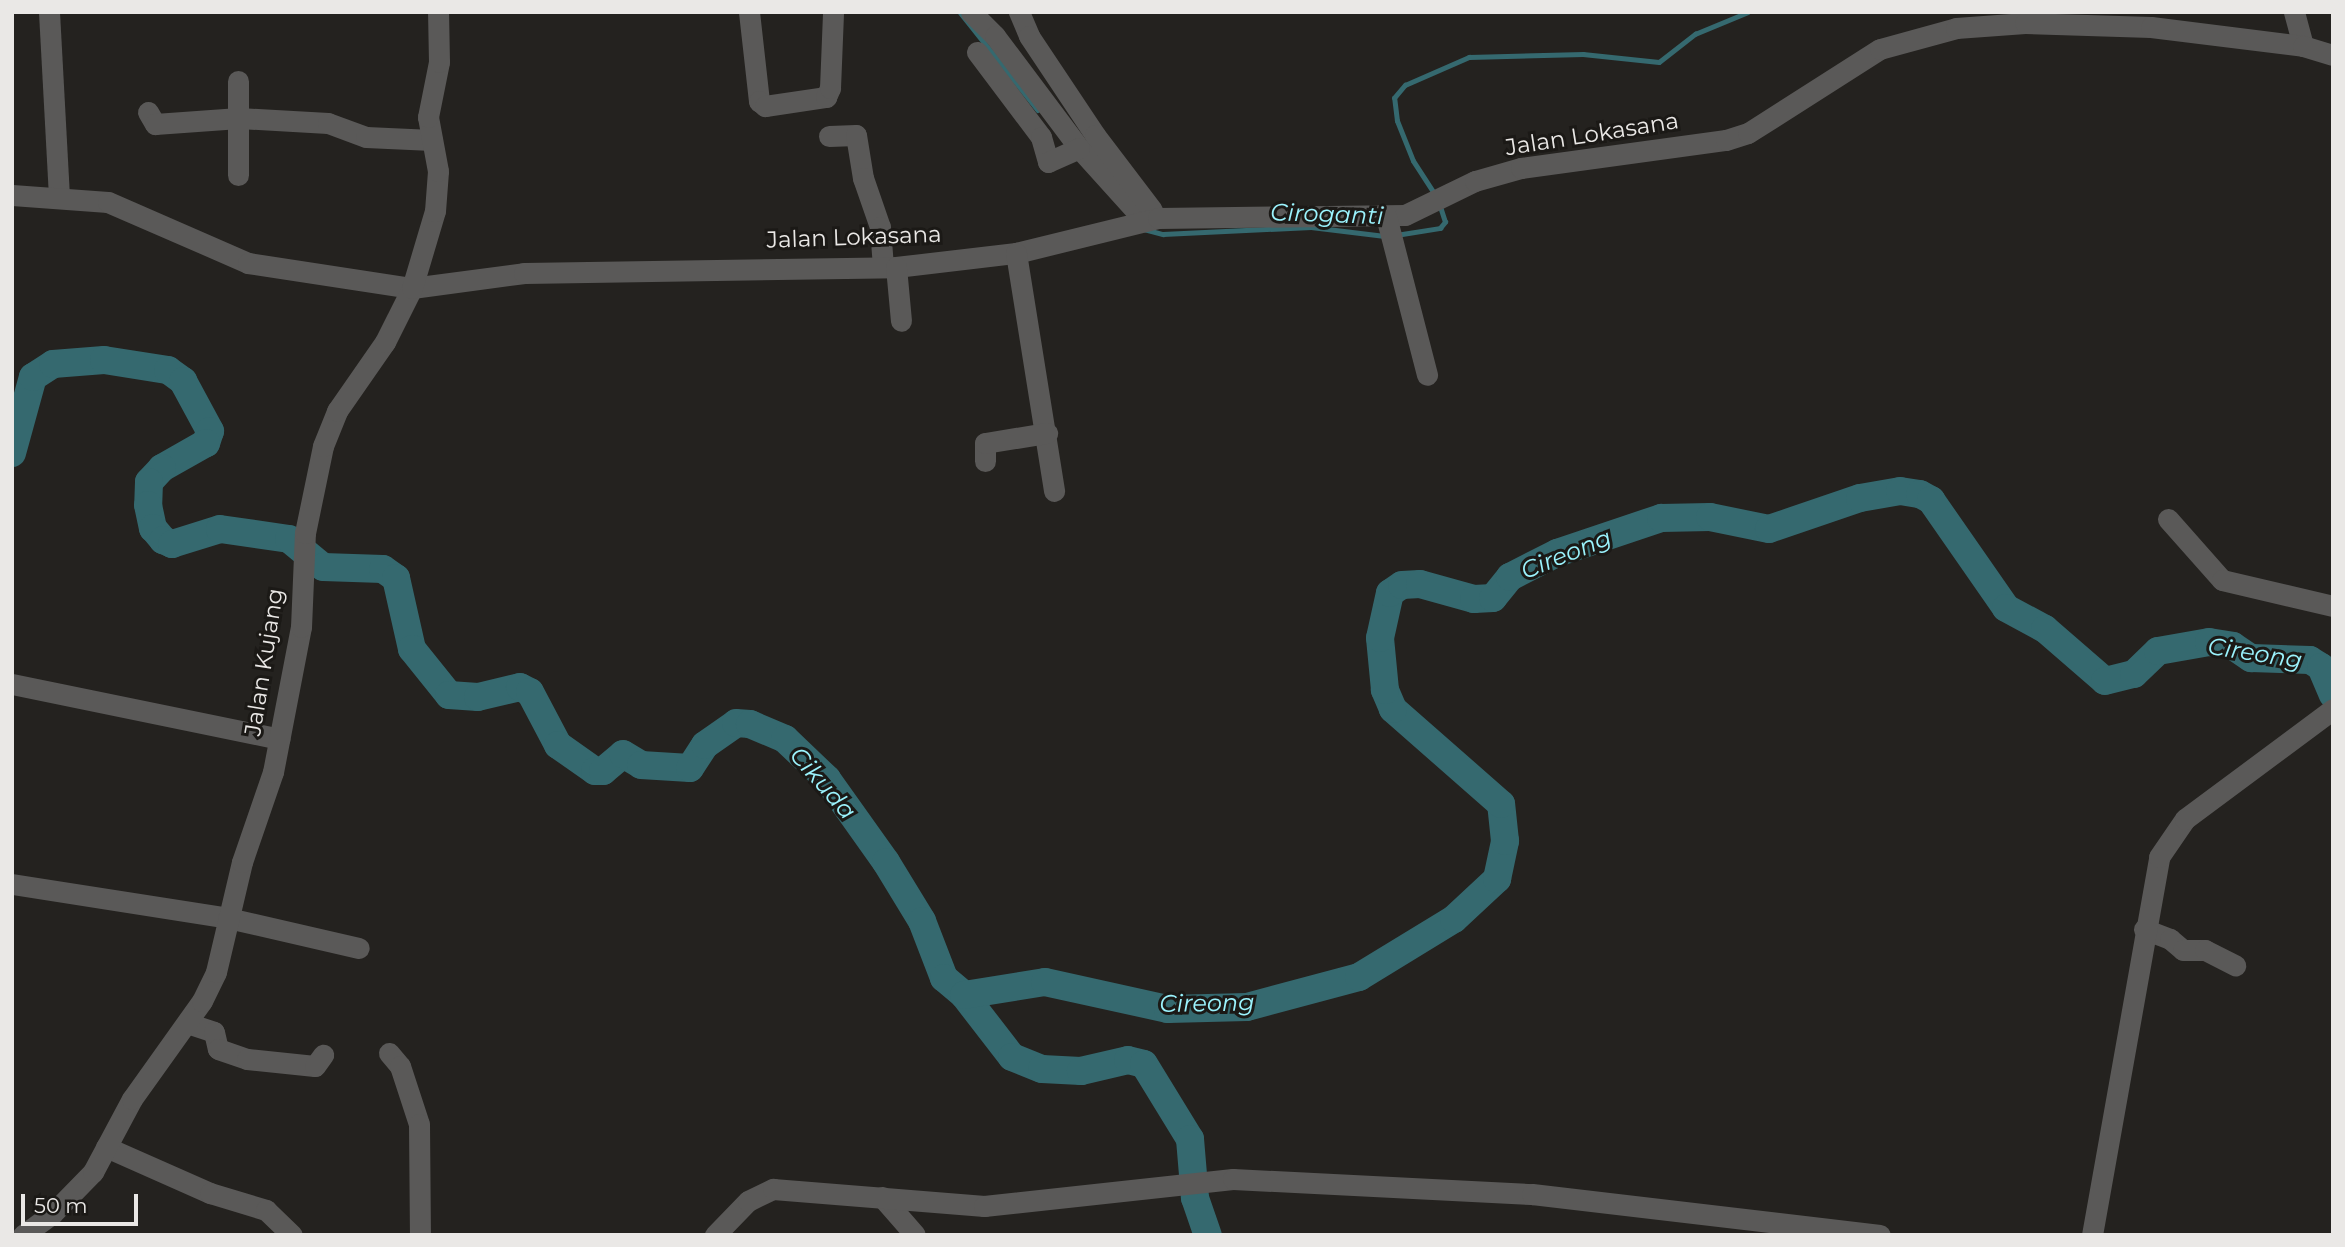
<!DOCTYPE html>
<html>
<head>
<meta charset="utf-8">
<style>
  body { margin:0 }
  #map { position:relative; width:2345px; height:1247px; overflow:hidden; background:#24221f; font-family:Montserrat,sans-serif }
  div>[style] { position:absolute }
  .stream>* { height:4.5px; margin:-2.25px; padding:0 2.25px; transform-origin:2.25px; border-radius:2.25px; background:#35696f }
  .river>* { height:28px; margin:-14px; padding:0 14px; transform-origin:14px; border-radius:14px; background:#35696f }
  .minor>* { height:21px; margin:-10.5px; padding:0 10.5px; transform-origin:10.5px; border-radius:10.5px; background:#5a5958 }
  span { translate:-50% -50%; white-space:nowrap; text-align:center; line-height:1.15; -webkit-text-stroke:6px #1b1916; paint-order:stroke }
  .street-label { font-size:23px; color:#eae8e6 }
  .water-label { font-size:24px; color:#9bf3fd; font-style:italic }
  .frame { position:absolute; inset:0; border:14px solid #eae8e6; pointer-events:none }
  .scale { position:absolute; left:21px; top:1194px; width:117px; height:32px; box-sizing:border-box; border:4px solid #eae8e6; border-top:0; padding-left:9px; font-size:21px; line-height:24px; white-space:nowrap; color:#eae8e6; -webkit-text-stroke:5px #1b1916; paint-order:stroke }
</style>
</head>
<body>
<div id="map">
  <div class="stream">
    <i style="left:960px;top:12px;width:125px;rotate:51.5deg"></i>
    <i style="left:1435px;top:195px;width:40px;rotate:-122.9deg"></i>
    <i style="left:1413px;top:161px;width:43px;rotate:-111.8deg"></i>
    <i style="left:1397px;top:121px;width:23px;rotate:-97deg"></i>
    <i style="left:1394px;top:98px;width:17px;rotate:-50deg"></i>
    <i style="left:1405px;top:85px;width:70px;rotate:-23.6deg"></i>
    <i style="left:1469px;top:57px;width:114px;rotate:-1.5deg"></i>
    <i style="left:1583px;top:54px;width:76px;rotate:6deg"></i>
    <i style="left:1659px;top:62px;width:46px;rotate:-37.9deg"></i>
    <i style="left:1695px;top:34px;width:57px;rotate:-22.5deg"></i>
    <i style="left:1144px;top:229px;width:20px;rotate:15deg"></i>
    <i style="left:1163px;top:234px;width:148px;rotate:-2.7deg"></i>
    <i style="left:1311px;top:227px;width:74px;rotate:7deg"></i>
    <i style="left:1396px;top:235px;width:45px;rotate:-9deg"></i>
    <i style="left:1440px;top:228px;width:8px;rotate:-50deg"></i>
    <i style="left:1445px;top:222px;width:16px;rotate:-108deg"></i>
  </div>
  <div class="river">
    <i style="left:12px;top:453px;width:79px;rotate:-74.6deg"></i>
    <i style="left:33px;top:377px;width:24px;rotate:-33deg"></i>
    <i style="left:53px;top:364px;width:51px;rotate:-4.5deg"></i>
    <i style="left:104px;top:360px;width:65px;rotate:8.9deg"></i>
    <i style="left:168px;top:370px;width:19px;rotate:36deg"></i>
    <i style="left:183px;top:381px;width:57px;rotate:61.6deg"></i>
    <i style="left:210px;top:431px;width:13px;rotate:108deg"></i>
    <i style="left:206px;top:443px;width:51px;rotate:150.4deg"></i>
    <i style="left:162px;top:468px;width:19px;rotate:133deg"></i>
    <i style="left:149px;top:482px;width:23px;rotate:92deg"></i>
    <i style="left:148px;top:505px;width:24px;rotate:78deg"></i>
    <i style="left:153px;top:528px;width:16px;rotate:50deg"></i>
    <i style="left:163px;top:540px;width:10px;rotate:24deg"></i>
    <i style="left:172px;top:544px;width:50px;rotate:-17.4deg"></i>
    <i style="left:220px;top:529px;width:70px;rotate:8.2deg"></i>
    <i style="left:289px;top:539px;width:44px;rotate:39.5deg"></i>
    <i style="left:323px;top:567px;width:60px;rotate:1.9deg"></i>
    <i style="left:383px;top:569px;width:16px;rotate:35deg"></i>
    <i style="left:396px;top:578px;width:73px;rotate:77.3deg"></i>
    <i style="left:412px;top:649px;width:59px;rotate:51.2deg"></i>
    <i style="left:449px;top:695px;width:29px;rotate:4deg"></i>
    <i style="left:478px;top:697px;width:43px;rotate:-13.4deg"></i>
    <i style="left:520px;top:687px;width:11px;rotate:27deg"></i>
    <i style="left:530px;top:692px;width:60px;rotate:62.2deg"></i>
    <i style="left:558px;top:745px;width:45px;rotate:35.1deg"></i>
    <i style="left:595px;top:771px;width:8px"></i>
    <i style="left:603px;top:771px;width:26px;rotate:-40deg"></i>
    <i style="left:623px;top:754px;width:21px;rotate:31deg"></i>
    <i style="left:641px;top:765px;width:49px;rotate:3.5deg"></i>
    <i style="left:690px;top:768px;width:27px;rotate:-57deg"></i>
    <i style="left:705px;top:745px;width:38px;rotate:-35deg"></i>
    <i style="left:736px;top:723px;width:14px;rotate:4deg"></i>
    <i style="left:750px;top:724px;width:38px;rotate:23deg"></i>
    <i style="left:785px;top:739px;width:58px;rotate:43.6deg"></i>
    <i style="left:827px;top:779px;width:102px;rotate:54.6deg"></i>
    <i style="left:886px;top:862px;width:69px;rotate:58.6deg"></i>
    <i style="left:922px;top:921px;width:61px;rotate:68.9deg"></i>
    <i style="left:944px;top:978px;width:26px;rotate:40deg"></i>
    <i style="left:964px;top:995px;width:78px;rotate:52.3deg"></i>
    <i style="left:1012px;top:1057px;width:32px;rotate:22deg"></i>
    <i style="left:1042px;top:1069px;width:39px;rotate:3deg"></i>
    <i style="left:1081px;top:1071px;width:48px;rotate:-13.2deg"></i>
    <i style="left:1128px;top:1060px;width:16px;rotate:14deg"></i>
    <i style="left:1144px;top:1064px;width:88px;rotate:58.5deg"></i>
    <i style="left:1190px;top:1139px;width:59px;rotate:85.2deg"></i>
    <i style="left:1195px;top:1198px;width:39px;rotate:71deg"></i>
    <i style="left:964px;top:995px;width:82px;rotate:-9.1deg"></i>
    <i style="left:1045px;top:982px;width:126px;rotate:12.4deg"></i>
    <i style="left:1168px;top:1009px;width:79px;rotate:-1.5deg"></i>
    <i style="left:1247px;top:1007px;width:116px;rotate:-15deg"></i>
    <i style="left:1359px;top:977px;width:111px;rotate:-31.4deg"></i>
    <i style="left:1454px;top:919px;width:59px;rotate:-42.9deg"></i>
    <i style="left:1497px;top:879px;width:39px;rotate:-78deg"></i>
    <i style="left:1505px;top:841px;width:37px;rotate:-96deg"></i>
    <i style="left:1501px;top:804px;width:144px;rotate:-138.7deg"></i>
    <i style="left:1393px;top:709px;width:21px;rotate:-113deg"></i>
    <i style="left:1385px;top:690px;width:52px;rotate:-95.5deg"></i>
    <i style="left:1380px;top:638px;width:46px;rotate:-77.5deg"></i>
    <i style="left:1390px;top:593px;width:14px;rotate:-34deg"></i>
    <i style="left:1402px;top:585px;width:18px;rotate:-3deg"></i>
    <i style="left:1420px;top:584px;width:56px;rotate:15.5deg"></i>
    <i style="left:1474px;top:599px;width:19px;rotate:-3deg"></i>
    <i style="left:1493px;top:598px;width:27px;rotate:-51deg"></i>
    <i style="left:1510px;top:577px;width:53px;rotate:-27.1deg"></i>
    <i style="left:1557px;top:553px;width:110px;rotate:-18.6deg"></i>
    <i style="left:1661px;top:518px;width:49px;rotate:-1.2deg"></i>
    <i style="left:1710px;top:517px;width:60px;rotate:11.5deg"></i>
    <i style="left:1769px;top:529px;width:96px;rotate:-18.8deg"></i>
    <i style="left:1860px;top:498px;width:41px;rotate:-9.9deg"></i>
    <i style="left:1900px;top:491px;width:20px;rotate:9deg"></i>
    <i style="left:1920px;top:494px;width:13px;rotate:29deg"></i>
    <i style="left:1931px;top:500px;width:131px;rotate:55.2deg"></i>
    <i style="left:2006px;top:608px;width:44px;rotate:28.3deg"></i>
    <i style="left:2045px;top:629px;width:79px;rotate:40.9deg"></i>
    <i style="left:2105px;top:681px;width:30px;rotate:-14deg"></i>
    <i style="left:2134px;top:674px;width:33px;rotate:-44deg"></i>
    <i style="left:2158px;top:651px;width:52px;rotate:-10deg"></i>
    <i style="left:2209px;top:642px;width:24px;rotate:9deg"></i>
    <i style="left:2233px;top:646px;width:22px;rotate:34deg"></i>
    <i style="left:2251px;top:658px;width:59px;rotate:1.9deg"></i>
    <i style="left:2310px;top:660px;width:13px;rotate:32deg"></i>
    <i style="left:2321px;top:667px;width:30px;rotate:67deg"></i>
  </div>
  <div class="minor">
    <i style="left:49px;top:12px;width:185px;rotate:86.9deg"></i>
    <i style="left:749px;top:12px;width:90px;rotate:83.6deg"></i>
    <i style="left:759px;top:101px;width:8px;rotate:40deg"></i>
    <i style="left:765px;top:106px;width:62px;rotate:-8.4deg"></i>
    <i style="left:826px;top:97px;width:10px;rotate:-66deg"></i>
    <i style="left:830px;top:88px;width:76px;rotate:-87.7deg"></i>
    <i style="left:971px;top:12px;width:34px;rotate:45deg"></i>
    <i style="left:995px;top:36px;width:140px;rotate:53.1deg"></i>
    <i style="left:1079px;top:148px;width:98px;rotate:47.9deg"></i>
    <i style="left:1019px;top:12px;width:26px;rotate:67deg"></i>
    <i style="left:1029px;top:36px;width:119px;rotate:56.3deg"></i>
    <i style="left:1095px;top:135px;width:94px;rotate:52.8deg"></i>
    <i style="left:2294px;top:12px;width:35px;rotate:75deg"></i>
    <i style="left:977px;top:52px;width:106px;rotate:53deg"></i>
    <i style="left:1041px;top:137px;width:26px;rotate:74deg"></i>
    <i style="left:1048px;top:162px;width:34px;rotate:-24deg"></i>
    <i style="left:148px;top:112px;width:14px;rotate:60deg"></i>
    <i style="left:155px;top:124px;width:84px;rotate:-4.1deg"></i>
    <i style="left:239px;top:118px;width:89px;rotate:3.2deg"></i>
    <i style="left:328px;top:123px;width:40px;rotate:20.2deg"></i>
    <i style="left:366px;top:137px;width:66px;rotate:2.6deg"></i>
    <i style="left:829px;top:136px;width:27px;rotate:-2deg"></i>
    <i style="left:856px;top:135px;width:44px;rotate:80.8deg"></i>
    <i style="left:863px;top:178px;width:52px;rotate:70.9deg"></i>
    <i style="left:880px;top:227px;width:40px;rotate:85.7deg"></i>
    <i style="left:238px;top:175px;width:94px;rotate:-90deg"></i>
    <i style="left:12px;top:195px;width:96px;rotate:4.2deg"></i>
    <i style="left:108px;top:202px;width:153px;rotate:23.5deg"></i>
    <i style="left:248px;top:263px;width:166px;rotate:8.7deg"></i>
    <i style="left:412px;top:288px;width:113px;rotate:-7.6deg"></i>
    <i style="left:524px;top:273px;width:372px;rotate:-0.9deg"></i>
    <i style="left:896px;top:267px;width:121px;rotate:-6.7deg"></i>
    <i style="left:1016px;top:253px;width:146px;rotate:-13.8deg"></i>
    <i style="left:1158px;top:218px;width:247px;rotate:-0.7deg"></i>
    <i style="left:1405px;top:215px;width:78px;rotate:-25.9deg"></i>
    <i style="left:1475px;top:181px;width:48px;rotate:-15.8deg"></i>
    <i style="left:1521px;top:168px;width:207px;rotate:-7.8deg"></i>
    <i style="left:1726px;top:140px;width:23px;rotate:-18deg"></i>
    <i style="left:1748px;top:133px;width:156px;rotate:-32.5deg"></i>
    <i style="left:1880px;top:49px;width:79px;rotate:-15.4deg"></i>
    <i style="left:1956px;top:28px;width:69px;rotate:-4.1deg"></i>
    <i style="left:2025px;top:23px;width:126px;rotate:1.8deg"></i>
    <i style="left:2151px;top:27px;width:153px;rotate:7.1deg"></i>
    <i style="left:2303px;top:46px;width:31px;rotate:17deg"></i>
    <i style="left:1386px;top:216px;width:164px;rotate:75.5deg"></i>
    <i style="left:1016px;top:253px;width:241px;rotate:80.9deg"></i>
    <i style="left:896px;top:267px;width:54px;rotate:84.7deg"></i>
    <i style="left:985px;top:461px;width:18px;rotate:-90deg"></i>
    <i style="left:985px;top:443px;width:63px;rotate:-9.2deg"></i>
    <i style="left:2168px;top:519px;width:81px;rotate:48.5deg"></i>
    <i style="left:2222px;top:580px;width:114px;rotate:13.2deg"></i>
    <i style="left:12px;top:684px;width:273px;rotate:11.6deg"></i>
    <i style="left:12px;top:884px;width:219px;rotate:8.9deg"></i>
    <i style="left:228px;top:918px;width:134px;rotate:12.9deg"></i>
    <i style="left:2144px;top:929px;width:28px;rotate:21deg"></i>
    <i style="left:2170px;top:939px;width:17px;rotate:40deg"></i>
    <i style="left:2183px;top:950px;width:22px"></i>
    <i style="left:2205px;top:950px;width:34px;rotate:27deg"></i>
    <i style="left:187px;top:1023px;width:28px;rotate:18deg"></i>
    <i style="left:214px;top:1032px;width:17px;rotate:77deg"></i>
    <i style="left:218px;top:1049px;width:31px;rotate:19deg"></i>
    <i style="left:247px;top:1059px;width:68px;rotate:5.9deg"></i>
    <i style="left:315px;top:1066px;width:14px;rotate:-54deg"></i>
    <i style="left:389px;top:1053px;width:17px;rotate:50deg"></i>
    <i style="left:400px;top:1066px;width:61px;rotate:71.9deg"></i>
    <i style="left:419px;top:1124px;width:111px;rotate:89.5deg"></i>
    <i style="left:106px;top:1147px;width:114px;rotate:23.9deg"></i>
    <i style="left:210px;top:1193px;width:59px;rotate:16.9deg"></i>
    <i style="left:266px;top:1210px;width:36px;rotate:44deg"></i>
    <i style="left:882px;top:1197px;width:50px;rotate:49deg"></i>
    <i style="left:23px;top:1235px;width:36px;rotate:-36deg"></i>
    <i style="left:52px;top:1214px;width:59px;rotate:-45.7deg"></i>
    <i style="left:93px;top:1172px;width:83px;rotate:-61.9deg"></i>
    <i style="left:132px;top:1099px;width:120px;rotate:-54.5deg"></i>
    <i style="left:202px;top:1001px;width:32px;rotate:-64deg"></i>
    <i style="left:216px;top:972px;width:113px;rotate:-76.7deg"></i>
    <i style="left:242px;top:862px;width:95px;rotate:-71deg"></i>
    <i style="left:273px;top:772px;width:148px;rotate:-79.1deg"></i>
    <i style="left:301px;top:627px;width:94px;rotate:-87.6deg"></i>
    <i style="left:305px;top:533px;width:89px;rotate:-78.3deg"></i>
    <i style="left:323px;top:446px;width:38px;rotate:-68deg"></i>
    <i style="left:337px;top:411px;width:84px;rotate:-55.2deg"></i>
    <i style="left:385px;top:342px;width:60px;rotate:-63.4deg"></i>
    <i style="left:412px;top:288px;width:80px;rotate:-73.4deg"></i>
    <i style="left:435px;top:211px;width:40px;rotate:-85.7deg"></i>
    <i style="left:438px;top:171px;width:55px;rotate:-100.5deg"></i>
    <i style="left:428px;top:117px;width:56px;rotate:-78.7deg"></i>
    <i style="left:439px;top:62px;width:50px;rotate:-91.1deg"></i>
    <i style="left:715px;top:1235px;width:47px;rotate:-45.9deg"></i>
    <i style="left:748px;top:1201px;width:28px;rotate:-26deg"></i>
    <i style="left:773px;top:1189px;width:212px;rotate:4.6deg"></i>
    <i style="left:984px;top:1206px;width:250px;rotate:-6.2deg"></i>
    <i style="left:1233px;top:1179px;width:299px;rotate:2.9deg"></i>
    <i style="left:1532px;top:1194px;width:350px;rotate:6.7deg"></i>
    <i style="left:2092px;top:1235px;width:384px;rotate:-79.9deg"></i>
    <i style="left:2159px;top:857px;width:46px;rotate:-55.6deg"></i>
    <i style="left:2185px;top:819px;width:184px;rotate:-36.6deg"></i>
  </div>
  <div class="street-label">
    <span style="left:1592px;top:134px;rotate:-9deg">Jalan Lokasana</span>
    <span style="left:854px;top:237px;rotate:-2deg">Jalan Lokasana</span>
    <span style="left:264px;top:662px;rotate:-81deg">Jalan Kujang</span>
  </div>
  <div class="water-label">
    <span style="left:1327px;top:214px;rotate:2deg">Ciroganti</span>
    <span style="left:1566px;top:554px;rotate:-22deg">Cireong</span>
    <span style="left:2255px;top:653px;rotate:9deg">Cireong</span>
    <span style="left:823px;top:783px;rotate:49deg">Cikuda</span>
    <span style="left:1207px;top:1003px;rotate:-1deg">Cireong</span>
  </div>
  <div class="frame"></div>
  <div class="scale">50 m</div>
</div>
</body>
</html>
